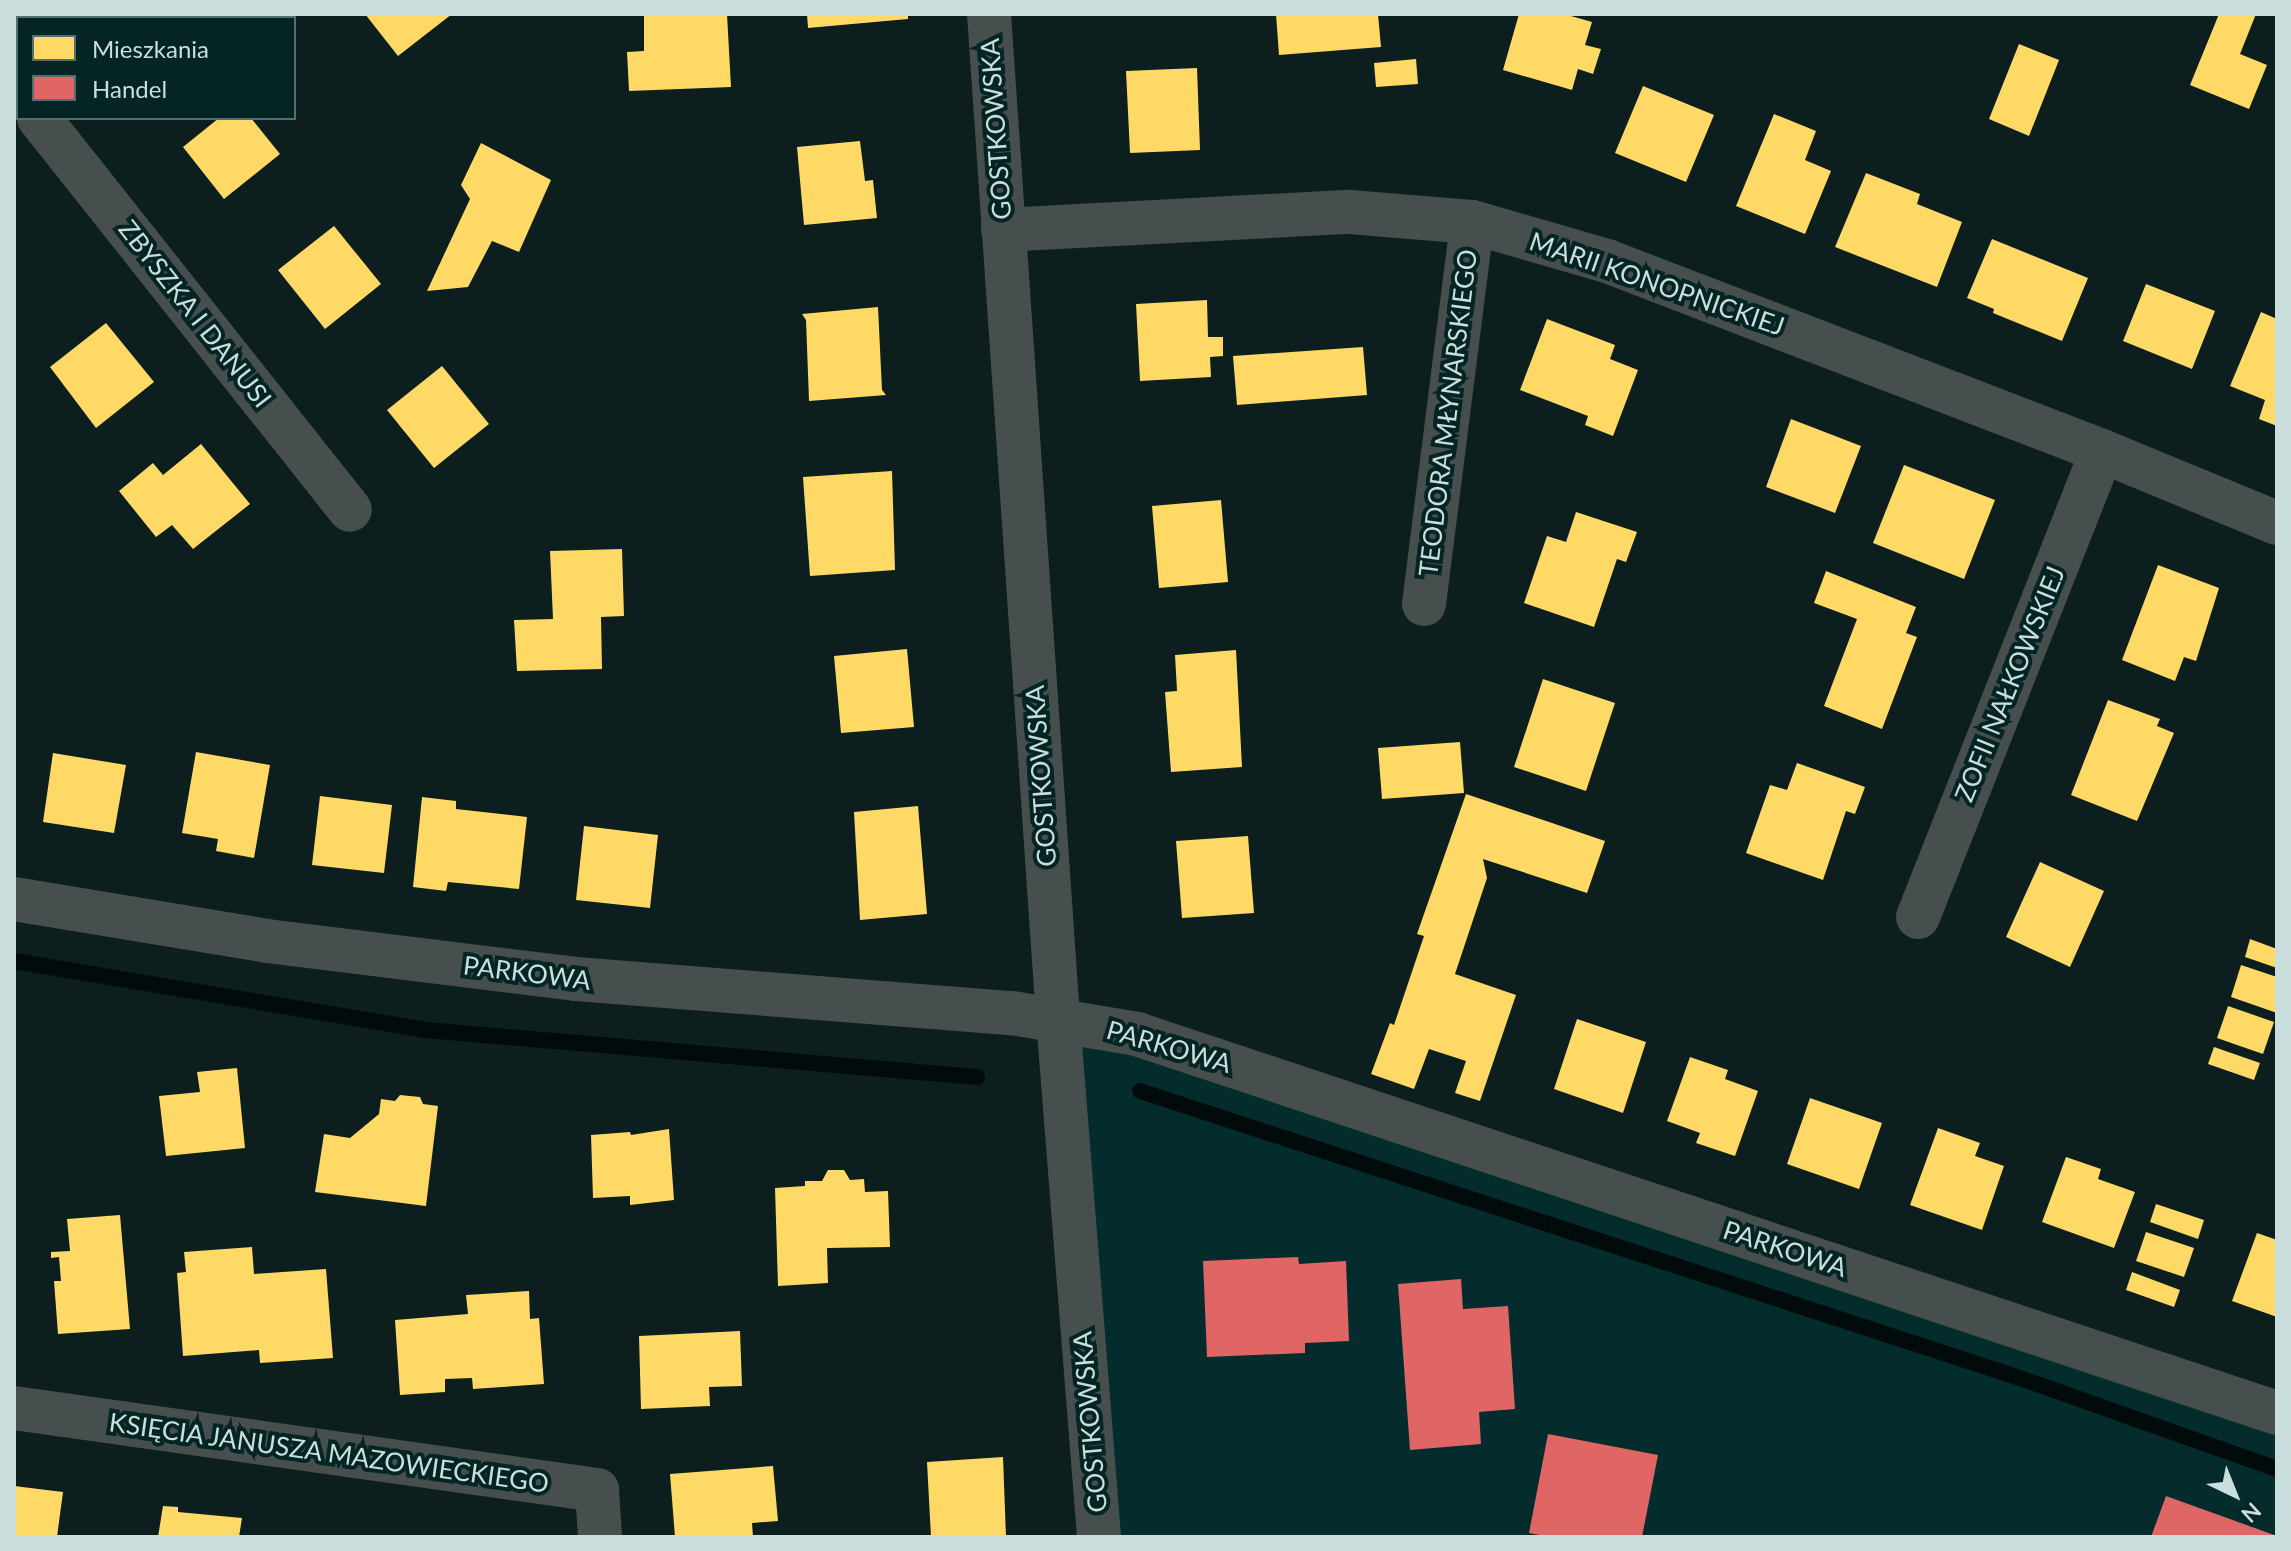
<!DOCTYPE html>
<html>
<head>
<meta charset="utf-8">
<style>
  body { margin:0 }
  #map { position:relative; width:2291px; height:1551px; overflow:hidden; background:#0c1e1e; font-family:Lato,sans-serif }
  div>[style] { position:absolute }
  .built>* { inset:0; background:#052c2d }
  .homes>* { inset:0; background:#ffd966 }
  .shops>* { inset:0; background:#e06666 }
  .stream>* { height:16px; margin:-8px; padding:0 8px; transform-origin:8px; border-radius:8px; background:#010b0c }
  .minor>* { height:44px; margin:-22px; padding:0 22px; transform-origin:22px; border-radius:22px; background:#474f4e }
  span { translate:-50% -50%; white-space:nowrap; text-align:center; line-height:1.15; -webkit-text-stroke:8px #052525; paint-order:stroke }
  .street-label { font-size:26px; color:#c9dedd }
  .frame { position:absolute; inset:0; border:16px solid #c9dedd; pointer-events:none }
  .legend { position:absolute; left:16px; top:16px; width:280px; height:104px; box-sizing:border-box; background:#052525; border:2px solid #536f6f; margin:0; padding:10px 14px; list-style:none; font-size:24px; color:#c9dedd }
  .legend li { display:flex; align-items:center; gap:16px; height:40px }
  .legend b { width:40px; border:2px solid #536f6f }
  .north { position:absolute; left:2195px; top:1455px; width:80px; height:80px; -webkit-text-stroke:6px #052525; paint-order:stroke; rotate:137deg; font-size:22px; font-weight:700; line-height:32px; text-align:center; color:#c9dedd }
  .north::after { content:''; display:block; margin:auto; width:28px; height:36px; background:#c9dedd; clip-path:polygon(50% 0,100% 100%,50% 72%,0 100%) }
</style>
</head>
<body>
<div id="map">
  <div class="built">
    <i style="clip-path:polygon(1058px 1019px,2277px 1412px,2277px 1537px,1099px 1537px)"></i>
  </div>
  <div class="homes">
    <i style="clip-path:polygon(78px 14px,171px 14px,174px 18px,81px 18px)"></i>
    <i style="clip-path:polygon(365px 14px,452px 14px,398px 56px)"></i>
    <i style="clip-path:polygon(644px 14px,727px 14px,731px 87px,629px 91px,627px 52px,644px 51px)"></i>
    <i style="clip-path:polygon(807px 14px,908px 14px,908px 19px,808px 28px)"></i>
    <i style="clip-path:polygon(1276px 14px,1378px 14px,1381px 47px,1279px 55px)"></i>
    <i style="clip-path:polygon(1519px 14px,1564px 14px,1592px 22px,1585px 45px,1601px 49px,1593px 74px,1578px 69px,1572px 90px,1503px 70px)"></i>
    <i style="clip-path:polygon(2219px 14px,2256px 14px,2240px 54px,2267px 65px,2249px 109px,2190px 85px)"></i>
    <i style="clip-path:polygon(2019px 44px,2059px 60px,2029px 136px,1989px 119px)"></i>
    <i style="clip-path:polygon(1416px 59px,1418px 84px,1376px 87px,1374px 63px)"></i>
    <i style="clip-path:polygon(1197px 68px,1200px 150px,1130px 153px,1126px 71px)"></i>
    <i style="clip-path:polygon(1643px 86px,1714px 115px,1686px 182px,1615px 153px)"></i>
    <i style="clip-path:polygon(1774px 114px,1816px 131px,1805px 160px,1831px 171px,1805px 234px,1736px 206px)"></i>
    <i style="clip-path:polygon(219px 118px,251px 118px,280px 154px,224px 199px,183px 147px)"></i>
    <i style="clip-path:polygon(860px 141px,865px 181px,873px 180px,877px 218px,804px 225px,797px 147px)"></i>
    <i style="clip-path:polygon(481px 143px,551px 180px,519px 252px,492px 241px,468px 287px,427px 291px,470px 199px,461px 185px)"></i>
    <i style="clip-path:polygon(1866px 173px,1920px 194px,1917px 204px,1962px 222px,1937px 287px,1835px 247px)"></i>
    <i style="clip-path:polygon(334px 226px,381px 284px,325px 329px,278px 270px)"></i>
    <i style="clip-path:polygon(1992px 239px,2088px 278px,2062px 341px,1993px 313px,1994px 309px,1967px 298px)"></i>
    <i style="clip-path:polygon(2146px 284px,2215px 311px,2192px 369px,2123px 341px)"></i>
    <i style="clip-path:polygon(1207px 300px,1208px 337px,1223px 337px,1223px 356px,1210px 357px,1211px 377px,1140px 381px,1136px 304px)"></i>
    <i style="clip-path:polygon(878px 307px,882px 390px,886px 395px,809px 401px,806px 320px,802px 314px)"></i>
    <i style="clip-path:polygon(2261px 312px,2277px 319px,2277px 426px,2259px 419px,2265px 400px,2230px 386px)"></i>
    <i style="clip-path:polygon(1547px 319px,1615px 345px,1610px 359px,1638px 370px,1613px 436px,1585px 425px,1588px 416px,1520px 390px)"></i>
    <i style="clip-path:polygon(106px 323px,154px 382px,96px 428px,50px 367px)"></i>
    <i style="clip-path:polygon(1363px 347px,1367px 395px,1237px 405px,1233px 356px)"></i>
    <i style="clip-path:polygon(442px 366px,489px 424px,434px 468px,387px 410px)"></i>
    <i style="clip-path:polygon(1791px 419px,1861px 446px,1835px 513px,1766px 487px)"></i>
    <i style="clip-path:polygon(201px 444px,250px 504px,193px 549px,172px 525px,156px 537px,119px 491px,153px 463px,163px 475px)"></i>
    <i style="clip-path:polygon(1904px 465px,1995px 500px,1964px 579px,1873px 543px)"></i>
    <i style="clip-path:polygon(892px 471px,895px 570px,810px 576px,803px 477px)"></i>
    <i style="clip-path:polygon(1221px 500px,1228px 582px,1159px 588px,1152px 506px)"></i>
    <i style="clip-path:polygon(1576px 512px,1637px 532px,1626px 562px,1617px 559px,1594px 627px,1524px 603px,1547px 536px,1566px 542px)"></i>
    <i style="clip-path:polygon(622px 549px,624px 616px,601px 617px,602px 669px,517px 671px,514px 620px,553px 619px,550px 551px)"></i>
    <i style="clip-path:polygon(2158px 565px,2219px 588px,2196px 661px,2184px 657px,2175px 681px,2122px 660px)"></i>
    <i style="clip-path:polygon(1826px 571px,1916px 607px,1906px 633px,1917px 637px,1882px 729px,1824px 706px,1857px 619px,1814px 603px)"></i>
    <i style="clip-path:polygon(907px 649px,914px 727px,841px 733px,834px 656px)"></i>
    <i style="clip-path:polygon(1236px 650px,1242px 767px,1171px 772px,1165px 692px,1177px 691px,1175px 655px)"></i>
    <i style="clip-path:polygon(1543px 679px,1615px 703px,1586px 791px,1514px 767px)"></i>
    <i style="clip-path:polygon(2108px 700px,2160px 719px,2157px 726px,2174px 733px,2137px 821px,2071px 795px)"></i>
    <i style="clip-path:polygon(1460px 742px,1464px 793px,1382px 799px,1378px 748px)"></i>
    <i style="clip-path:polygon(196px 752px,270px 765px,254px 858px,216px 851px,218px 839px,182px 833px)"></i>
    <i style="clip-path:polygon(53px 753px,126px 765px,114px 833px,43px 822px)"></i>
    <i style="clip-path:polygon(1797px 763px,1865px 787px,1855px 814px,1846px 811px,1823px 880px,1746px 853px,1770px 785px,1787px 790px)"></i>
    <i style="clip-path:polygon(1466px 794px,1605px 841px,1587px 893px,1483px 859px,1487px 878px,1455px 974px,1516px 995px,1480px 1101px,1455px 1093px,1466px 1061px,1429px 1049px,1414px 1089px,1371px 1074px,1390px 1023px,1394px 1025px,1424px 936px,1417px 934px)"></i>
    <i style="clip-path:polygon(320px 796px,392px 805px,384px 873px,312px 865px)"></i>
    <i style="clip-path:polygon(422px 797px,456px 801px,456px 809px,527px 817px,519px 889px,448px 882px,446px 891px,413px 887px)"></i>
    <i style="clip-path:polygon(918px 806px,927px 914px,860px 920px,854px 812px)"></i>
    <i style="clip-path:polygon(584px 826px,658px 835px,650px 908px,576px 900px)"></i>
    <i style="clip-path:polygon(1248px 836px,1254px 913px,1182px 918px,1176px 841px)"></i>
    <i style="clip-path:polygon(2040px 862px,2104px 891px,2070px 967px,2006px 937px)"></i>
    <i style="clip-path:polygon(2250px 939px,2277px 949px,2277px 968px,2245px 957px)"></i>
    <i style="clip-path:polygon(2241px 965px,2277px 977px,2277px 1013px,2231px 997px)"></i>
    <i style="clip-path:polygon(2228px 1006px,2274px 1022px,2263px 1054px,2217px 1038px)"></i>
    <i style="clip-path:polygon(1577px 1019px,1646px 1042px,1623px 1113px,1554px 1089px)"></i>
    <i style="clip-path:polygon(2214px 1047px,2260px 1063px,2254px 1080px,2208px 1064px)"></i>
    <i style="clip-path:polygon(1690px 1057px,1728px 1070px,1725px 1079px,1758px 1091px,1735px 1156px,1696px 1143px,1700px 1133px,1667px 1121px)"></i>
    <i style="clip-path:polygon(237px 1068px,245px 1148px,166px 1156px,159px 1096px,200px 1092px,197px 1072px)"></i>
    <i style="clip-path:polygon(400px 1095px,420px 1097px,423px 1104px,438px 1106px,426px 1206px,315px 1192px,324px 1134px,350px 1138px,379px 1114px,381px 1099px,395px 1101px)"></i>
    <i style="clip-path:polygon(1810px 1098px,1882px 1123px,1859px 1189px,1787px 1164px)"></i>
    <i style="clip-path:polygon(1938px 1128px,1980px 1143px,1975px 1156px,2004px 1166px,1982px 1230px,1910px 1205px)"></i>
    <i style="clip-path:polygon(669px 1129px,674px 1200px,630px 1205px,630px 1196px,593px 1198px,591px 1135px,630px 1132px,631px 1135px)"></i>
    <i style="clip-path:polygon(2066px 1157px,2101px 1169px,2098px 1179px,2135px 1192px,2114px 1248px,2042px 1222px)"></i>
    <i style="clip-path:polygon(828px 1170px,844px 1170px,850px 1180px,864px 1179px,865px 1192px,888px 1191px,890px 1247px,827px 1248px,828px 1283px,778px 1286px,775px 1188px,805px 1186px,805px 1181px,822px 1181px)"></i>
    <i style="clip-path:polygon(2156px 1204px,2204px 1220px,2198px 1239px,2150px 1222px)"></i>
    <i style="clip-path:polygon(120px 1215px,130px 1329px,58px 1334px,54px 1281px,61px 1281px,59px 1257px,51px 1258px,51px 1252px,70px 1251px,67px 1219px)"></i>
    <i style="clip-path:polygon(2146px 1232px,2194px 1248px,2184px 1277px,2136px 1261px)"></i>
    <i style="clip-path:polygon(2257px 1233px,2277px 1240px,2277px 1317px,2232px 1301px)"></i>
    <i style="clip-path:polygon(252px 1247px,254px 1274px,326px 1269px,333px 1358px,260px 1363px,259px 1350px,183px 1356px,177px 1273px,186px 1272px,184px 1252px)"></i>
    <i style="clip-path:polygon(2132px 1272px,2180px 1290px,2174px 1307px,2126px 1290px)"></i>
    <i style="clip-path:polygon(529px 1291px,530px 1319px,539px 1318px,544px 1384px,473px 1389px,472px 1378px,445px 1379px,445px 1392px,400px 1395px,395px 1320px,468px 1314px,466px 1295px)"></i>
    <i style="clip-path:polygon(740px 1331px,742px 1386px,709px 1387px,710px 1406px,641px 1409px,639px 1336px)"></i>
    <i style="clip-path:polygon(1003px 1457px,1006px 1537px,931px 1537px,927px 1462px)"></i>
    <i style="clip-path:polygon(773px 1466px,778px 1521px,752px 1523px,753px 1537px,675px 1537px,670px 1474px)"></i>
    <i style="clip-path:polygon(14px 1486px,63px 1492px,57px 1537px,14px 1537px)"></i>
    <i style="clip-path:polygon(163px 1506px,178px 1507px,178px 1512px,242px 1518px,239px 1537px,158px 1537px)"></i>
  </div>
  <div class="shops">
    <i style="clip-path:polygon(1298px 1257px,1299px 1264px,1346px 1261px,1349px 1341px,1305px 1343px,1305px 1353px,1207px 1357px,1203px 1261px)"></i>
    <i style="clip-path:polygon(1461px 1279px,1463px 1309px,1508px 1306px,1515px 1409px,1479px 1412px,1481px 1444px,1410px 1450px,1398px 1284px)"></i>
    <i style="clip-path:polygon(1548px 1434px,1658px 1455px,1642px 1537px,1550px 1537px,1529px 1533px)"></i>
    <i style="clip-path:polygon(2166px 1496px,2277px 1536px,2277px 1537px,2151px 1537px)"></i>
  </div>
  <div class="stream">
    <i style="left:14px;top:961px;width:417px;rotate:9.5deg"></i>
    <i style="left:425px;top:1030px;width:554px;rotate:4.87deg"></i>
    <i style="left:1140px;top:1091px;width:922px;rotate:18.06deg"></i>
    <i style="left:2017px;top:1377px;width:276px;rotate:19.5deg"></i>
  </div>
  <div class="minor">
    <i style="left:989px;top:14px;width:1007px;rotate:86.07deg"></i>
    <i style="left:1058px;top:1019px;width:520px;rotate:85.47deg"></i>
    <i style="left:14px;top:86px;width:6px;rotate:51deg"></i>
    <i style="left:39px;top:118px;width:500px;rotate:51.57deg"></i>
    <i style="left:1003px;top:230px;width:347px;rotate:-3deg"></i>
    <i style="left:1350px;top:212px;width:122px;rotate:4.7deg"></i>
    <i style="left:1472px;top:222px;width:141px;rotate:16.1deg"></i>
    <i style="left:1607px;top:261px;width:530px;rotate:21deg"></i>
    <i style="left:2102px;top:451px;width:189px;rotate:22.4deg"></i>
    <i style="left:1424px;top:604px;width:385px;rotate:-82.8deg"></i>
    <i style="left:14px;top:899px;width:256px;rotate:9.4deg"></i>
    <i style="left:267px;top:941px;width:311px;rotate:7deg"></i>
    <i style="left:576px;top:979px;width:437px;rotate:4.5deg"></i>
    <i style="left:1012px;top:1013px;width:127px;rotate:9.5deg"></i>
    <i style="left:1137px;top:1034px;width:1201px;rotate:18.39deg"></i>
    <i style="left:1918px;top:917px;width:501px;rotate:-68.45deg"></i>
    <i style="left:14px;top:1408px;width:589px;rotate:8.01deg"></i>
    <i style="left:597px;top:1490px;width:47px;rotate:86.3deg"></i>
  </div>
  <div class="street-label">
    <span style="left:996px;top:129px;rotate:-94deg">GOSTKOWSKA</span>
    <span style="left:1657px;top:284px;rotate:19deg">MARII KONOPNICKIEJ</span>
    <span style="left:195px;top:314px;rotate:52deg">ZBYSZKA I DANUSI</span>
    <span style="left:1448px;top:413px;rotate:-83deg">TEODORA MŁYNARSKIEGO</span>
    <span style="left:2010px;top:684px;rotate:-68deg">ZOFII NAŁKOWSKIEJ</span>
    <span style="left:1041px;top:776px;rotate:-94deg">GOSTKOWSKA</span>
    <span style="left:527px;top:973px;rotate:7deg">PARKOWA</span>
    <span style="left:1169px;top:1047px;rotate:16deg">PARKOWA</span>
    <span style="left:1785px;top:1249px;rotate:18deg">PARKOWA</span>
    <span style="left:1090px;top:1422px;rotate:-95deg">GOSTKOWSKA</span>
    <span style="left:329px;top:1453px;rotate:8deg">KSIĘCIA JANUSZA MAZOWIECKIEGO</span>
  </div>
  <div class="frame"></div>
  <ul class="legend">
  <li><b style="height:22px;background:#ffd966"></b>Mieszkania</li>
  <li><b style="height:22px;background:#e06666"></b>Handel</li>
  </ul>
  <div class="north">N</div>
</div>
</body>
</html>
